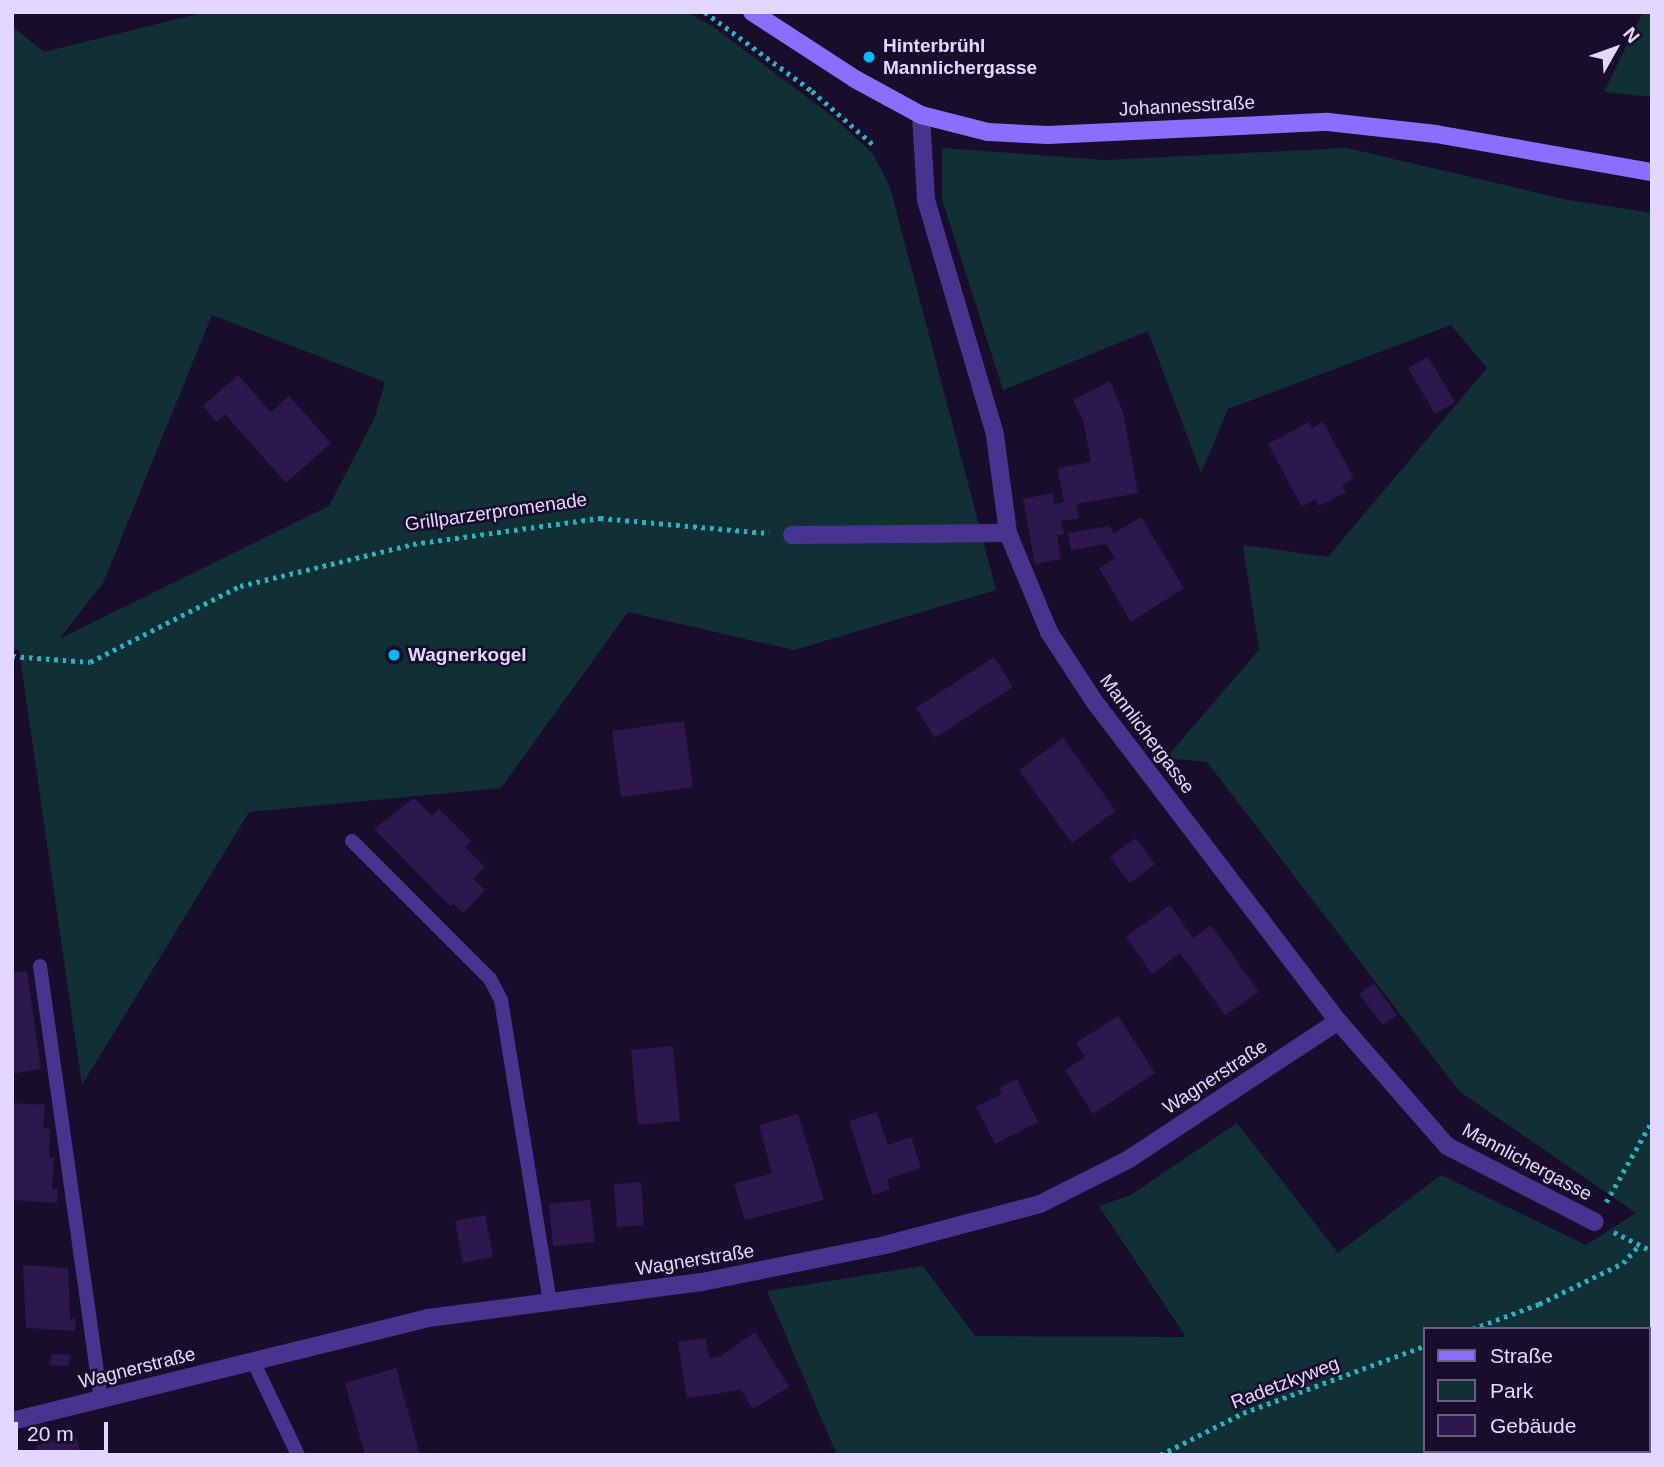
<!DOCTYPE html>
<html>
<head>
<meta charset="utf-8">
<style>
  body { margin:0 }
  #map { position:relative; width:1664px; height:1467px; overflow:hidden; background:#180e2b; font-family:Arial,sans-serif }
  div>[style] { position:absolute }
  .green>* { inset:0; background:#103035 }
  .building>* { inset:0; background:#2c184d }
  .path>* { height:4.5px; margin-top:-2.25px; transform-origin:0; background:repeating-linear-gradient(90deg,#23b5c7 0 3.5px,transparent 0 8.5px) }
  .service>* { height:14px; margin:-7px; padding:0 7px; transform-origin:7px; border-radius:7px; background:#47348e }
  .minor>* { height:18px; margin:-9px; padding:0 9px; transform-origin:9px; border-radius:9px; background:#47348e }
  .secondary>* { height:18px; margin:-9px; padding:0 9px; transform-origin:9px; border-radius:9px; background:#8b6eff }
  .dots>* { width:19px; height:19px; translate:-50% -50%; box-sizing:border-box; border:4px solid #180e2b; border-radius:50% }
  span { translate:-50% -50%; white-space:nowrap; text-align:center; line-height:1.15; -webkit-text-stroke:5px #180e2b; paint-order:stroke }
  .poi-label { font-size:19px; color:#e3d7ff; font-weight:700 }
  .left { translate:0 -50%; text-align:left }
  .street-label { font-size:19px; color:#e3d7ff }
  .frame { position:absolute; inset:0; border:14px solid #e3d7ff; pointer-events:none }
  .legend { position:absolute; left:1423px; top:1327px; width:228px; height:126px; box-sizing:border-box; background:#180e2b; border:2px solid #695e80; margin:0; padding:9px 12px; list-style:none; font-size:21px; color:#e3d7ff }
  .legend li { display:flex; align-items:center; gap:14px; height:35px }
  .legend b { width:35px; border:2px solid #695e80 }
  .north { position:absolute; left:1580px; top:14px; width:70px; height:70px; -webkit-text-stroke:5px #180e2b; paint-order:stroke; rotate:50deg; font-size:19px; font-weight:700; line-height:28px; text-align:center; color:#e3d7ff }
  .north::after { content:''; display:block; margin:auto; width:24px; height:32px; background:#e3d7ff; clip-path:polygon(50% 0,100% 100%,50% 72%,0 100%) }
  .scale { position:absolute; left:14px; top:1422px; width:94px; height:32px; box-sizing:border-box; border:4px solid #e3d7ff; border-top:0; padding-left:9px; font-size:21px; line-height:24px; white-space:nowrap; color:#e3d7ff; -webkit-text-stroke:5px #180e2b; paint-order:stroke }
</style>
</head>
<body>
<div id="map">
  <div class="green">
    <i style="clip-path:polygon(evenodd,206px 12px,687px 12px,712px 26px,832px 116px,873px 154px,890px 187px,996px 590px,794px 650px,628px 612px,501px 788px,249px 812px,82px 1085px,19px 650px,12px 649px,12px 26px,44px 52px,206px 12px,212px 315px,385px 382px,375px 417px,329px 506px,59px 639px,103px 583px,212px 315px)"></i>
    <i style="clip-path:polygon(1643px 12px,1652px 12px,1652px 97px,1604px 92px)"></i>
    <i style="clip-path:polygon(evenodd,942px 148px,1105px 160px,1347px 148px,1568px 200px,1652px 213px,1652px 1455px,837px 1455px,767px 1291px,923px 1266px,975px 1336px,1186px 1337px,1099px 1206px,1131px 1195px,1237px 1123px,1338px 1253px,1441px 1175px,1586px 1245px,1636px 1213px,1459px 1091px,1207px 762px,1166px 758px,1259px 650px,1243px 545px,1328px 557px,1487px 368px,1451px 325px,1228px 409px,1201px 473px,1148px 331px,1003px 390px,942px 199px,942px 148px,1424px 1329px,1648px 1329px,1648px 1451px,1424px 1451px,1424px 1329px)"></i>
  </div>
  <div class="building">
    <i style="clip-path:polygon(1428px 357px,1455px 402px,1435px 414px,1408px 368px)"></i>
    <i style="clip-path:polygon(238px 375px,271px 412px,289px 396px,331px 443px,286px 483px,225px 414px,216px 422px,203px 406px)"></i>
    <i style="clip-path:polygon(1110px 381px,1123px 412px,1138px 493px,1076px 504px,1079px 518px,1061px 521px,1064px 534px,1057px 535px,1061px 559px,1035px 564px,1023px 499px,1053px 493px,1054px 504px,1064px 502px,1057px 468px,1091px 462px,1083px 419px,1073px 400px)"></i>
    <i style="clip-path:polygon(1309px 422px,1312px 428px,1323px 422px,1354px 478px,1342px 485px,1346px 492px,1319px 506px,1315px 499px,1302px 507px,1268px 444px)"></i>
    <i style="clip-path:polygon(1141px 517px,1184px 588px,1131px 622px,1099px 568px,1115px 558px,1106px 544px,1071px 550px,1068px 533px,1109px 526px,1114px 533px)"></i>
    <i style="clip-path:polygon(994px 657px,1013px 687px,935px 738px,916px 708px)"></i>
    <i style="clip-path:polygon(684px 721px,693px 787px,621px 797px,612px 731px)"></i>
    <i style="clip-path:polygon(1063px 738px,1116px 811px,1072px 843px,1019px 770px)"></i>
    <i style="clip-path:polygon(414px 798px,432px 816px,439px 809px,471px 841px,465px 847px,485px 867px,473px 879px,485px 890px,463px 913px,453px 903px,450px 906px,374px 829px)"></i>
    <i style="clip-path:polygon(1136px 838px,1155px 864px,1130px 883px,1110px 857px)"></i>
    <i style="clip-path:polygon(1170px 905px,1193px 938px,1211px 925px,1259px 992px,1225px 1015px,1180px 953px,1152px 974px,1126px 937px)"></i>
    <i style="clip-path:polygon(27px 971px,41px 1069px,12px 1074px,12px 973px)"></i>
    <i style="clip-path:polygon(1374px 983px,1397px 1015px,1383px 1025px,1359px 994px)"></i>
    <i style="clip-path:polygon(1118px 1016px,1155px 1073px,1093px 1114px,1065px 1070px,1085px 1057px,1076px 1043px)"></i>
    <i style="clip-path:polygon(673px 1046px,680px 1121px,638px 1125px,631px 1050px)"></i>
    <i style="clip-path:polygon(1017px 1079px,1038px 1122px,995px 1144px,976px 1107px,1002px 1094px,999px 1088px)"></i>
    <i style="clip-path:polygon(12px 1103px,45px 1105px,43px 1128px,50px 1129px,49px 1157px,54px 1158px,52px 1189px,58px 1189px,57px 1203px,12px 1200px)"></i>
    <i style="clip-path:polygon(877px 1112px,888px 1145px,911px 1137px,921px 1168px,887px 1179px,890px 1189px,873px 1195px,849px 1121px)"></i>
    <i style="clip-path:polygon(798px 1114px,824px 1200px,745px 1220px,734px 1184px,772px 1173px,759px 1125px)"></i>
    <i style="clip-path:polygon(641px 1182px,644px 1225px,617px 1227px,614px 1184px)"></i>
    <i style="clip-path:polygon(590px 1200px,595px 1242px,553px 1246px,549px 1204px)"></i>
    <i style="clip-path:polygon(485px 1215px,493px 1257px,463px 1263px,455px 1221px)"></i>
    <i style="clip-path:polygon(23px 1265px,68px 1268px,70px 1319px,76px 1319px,75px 1331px,26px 1328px)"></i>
    <i style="clip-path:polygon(755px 1332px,789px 1387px,753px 1409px,741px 1390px,687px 1398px,678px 1342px,706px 1338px,709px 1358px,721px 1356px)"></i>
    <i style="clip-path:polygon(51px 1354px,70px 1355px,69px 1366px,50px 1365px)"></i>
    <i style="clip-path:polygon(396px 1368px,420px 1455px,365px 1455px,345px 1383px)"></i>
    <i style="clip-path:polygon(75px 1434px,81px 1455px,39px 1455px,36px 1446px)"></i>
  </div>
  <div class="path">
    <i style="left:705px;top:12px;width:133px;rotate:36.4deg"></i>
    <i style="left:812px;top:91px;width:82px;rotate:41.1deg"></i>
    <i style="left:12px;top:656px;width:78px;rotate:4.4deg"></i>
    <i style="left:90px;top:662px;width:168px;rotate:-26.9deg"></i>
    <i style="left:240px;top:586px;width:178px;rotate:-13.6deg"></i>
    <i style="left:413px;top:544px;width:189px;rotate:-7.9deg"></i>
    <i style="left:600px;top:518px;width:170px;rotate:5.1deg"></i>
    <i style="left:1606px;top:1202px;width:93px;rotate:-60.4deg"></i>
    <i style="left:1614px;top:1232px;width:42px;rotate:26.6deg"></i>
    <i style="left:1472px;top:1329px;width:72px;rotate:-20.5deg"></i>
    <i style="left:1539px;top:1304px;width:93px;rotate:-26deg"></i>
    <i style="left:1623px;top:1263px;width:25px;rotate:-48deg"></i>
    <i style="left:1160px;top:1455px;width:93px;rotate:-26.8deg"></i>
    <i style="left:1243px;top:1413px;width:193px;rotate:-20.3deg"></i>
  </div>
  <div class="service">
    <i style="left:352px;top:841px;width:195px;rotate:45deg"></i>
    <i style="left:490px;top:979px;width:24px;rotate:62deg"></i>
    <i style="left:501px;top:1000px;width:306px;rotate:80.8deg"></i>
    <i style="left:40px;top:966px;width:437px;rotate:82deg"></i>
    <i style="left:253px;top:1361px;width:104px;rotate:64.4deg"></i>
  </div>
  <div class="minor">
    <i style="left:921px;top:115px;width:85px;rotate:86.6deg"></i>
    <i style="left:926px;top:200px;width:245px;rotate:73.6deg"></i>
    <i style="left:995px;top:435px;width:99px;rotate:82.4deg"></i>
    <i style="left:1008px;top:533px;width:107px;rotate:67.5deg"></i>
    <i style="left:1049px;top:632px;width:82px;rotate:56.9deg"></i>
    <i style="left:1094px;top:701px;width:402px;rotate:52.7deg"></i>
    <i style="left:1338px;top:1021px;width:166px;rotate:48.9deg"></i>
    <i style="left:1447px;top:1146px;width:166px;rotate:27.2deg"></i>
    <i style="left:792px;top:535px;width:216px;rotate:-0.5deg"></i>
    <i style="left:12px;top:1421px;width:429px;rotate:-13.9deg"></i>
    <i style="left:428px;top:1318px;width:276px;rotate:-7.5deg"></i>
    <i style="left:702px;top:1282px;width:187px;rotate:-11.4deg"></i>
    <i style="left:885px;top:1245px;width:160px;rotate:-14.8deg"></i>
    <i style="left:1040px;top:1204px;width:100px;rotate:-26.8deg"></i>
    <i style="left:1129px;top:1159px;width:250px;rotate:-33.4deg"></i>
  </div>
  <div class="secondary">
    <i style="left:752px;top:12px;width:123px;rotate:33deg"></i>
    <i style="left:855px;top:79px;width:75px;rotate:28.6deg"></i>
    <i style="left:921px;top:115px;width:69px;rotate:14.2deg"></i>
    <i style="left:988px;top:132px;width:60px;rotate:2.9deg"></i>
    <i style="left:1048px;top:135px;width:280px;rotate:-2.7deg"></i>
    <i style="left:1328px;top:122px;width:109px;rotate:6.3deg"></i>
    <i style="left:1436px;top:134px;width:219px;rotate:10deg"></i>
  </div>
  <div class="dots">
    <i style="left:869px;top:57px;background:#03baff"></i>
    <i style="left:394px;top:655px;background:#03baff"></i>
  </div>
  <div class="poi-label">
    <span class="left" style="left:883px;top:57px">Hinterbrühl<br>Mannlichergasse</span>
    <span class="left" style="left:408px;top:655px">Wagnerkogel</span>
  </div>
  <div class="street-label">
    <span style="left:1187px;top:106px;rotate:-3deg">Johannesstraße</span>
    <span style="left:496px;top:512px;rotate:-8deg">Grillparzerpromenade</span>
    <span style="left:1147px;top:734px;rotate:53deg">Mannlichergasse</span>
    <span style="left:1215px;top:1077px;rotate:-33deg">Wagnerstraße</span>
    <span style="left:1527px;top:1162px;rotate:28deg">Mannlichergasse</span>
    <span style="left:695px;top:1260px;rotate:-9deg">Wagnerstraße</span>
    <span style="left:137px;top:1368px;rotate:-14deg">Wagnerstraße</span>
    <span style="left:1285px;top:1383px;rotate:-21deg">Radetzkyweg</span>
  </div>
  <div class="frame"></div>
  <ul class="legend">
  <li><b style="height:9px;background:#8b6eff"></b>Straße</li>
  <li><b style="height:19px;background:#103035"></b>Park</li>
  <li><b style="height:19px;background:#2c184d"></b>Gebäude</li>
  </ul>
  <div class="north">N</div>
  <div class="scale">20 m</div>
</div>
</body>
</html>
